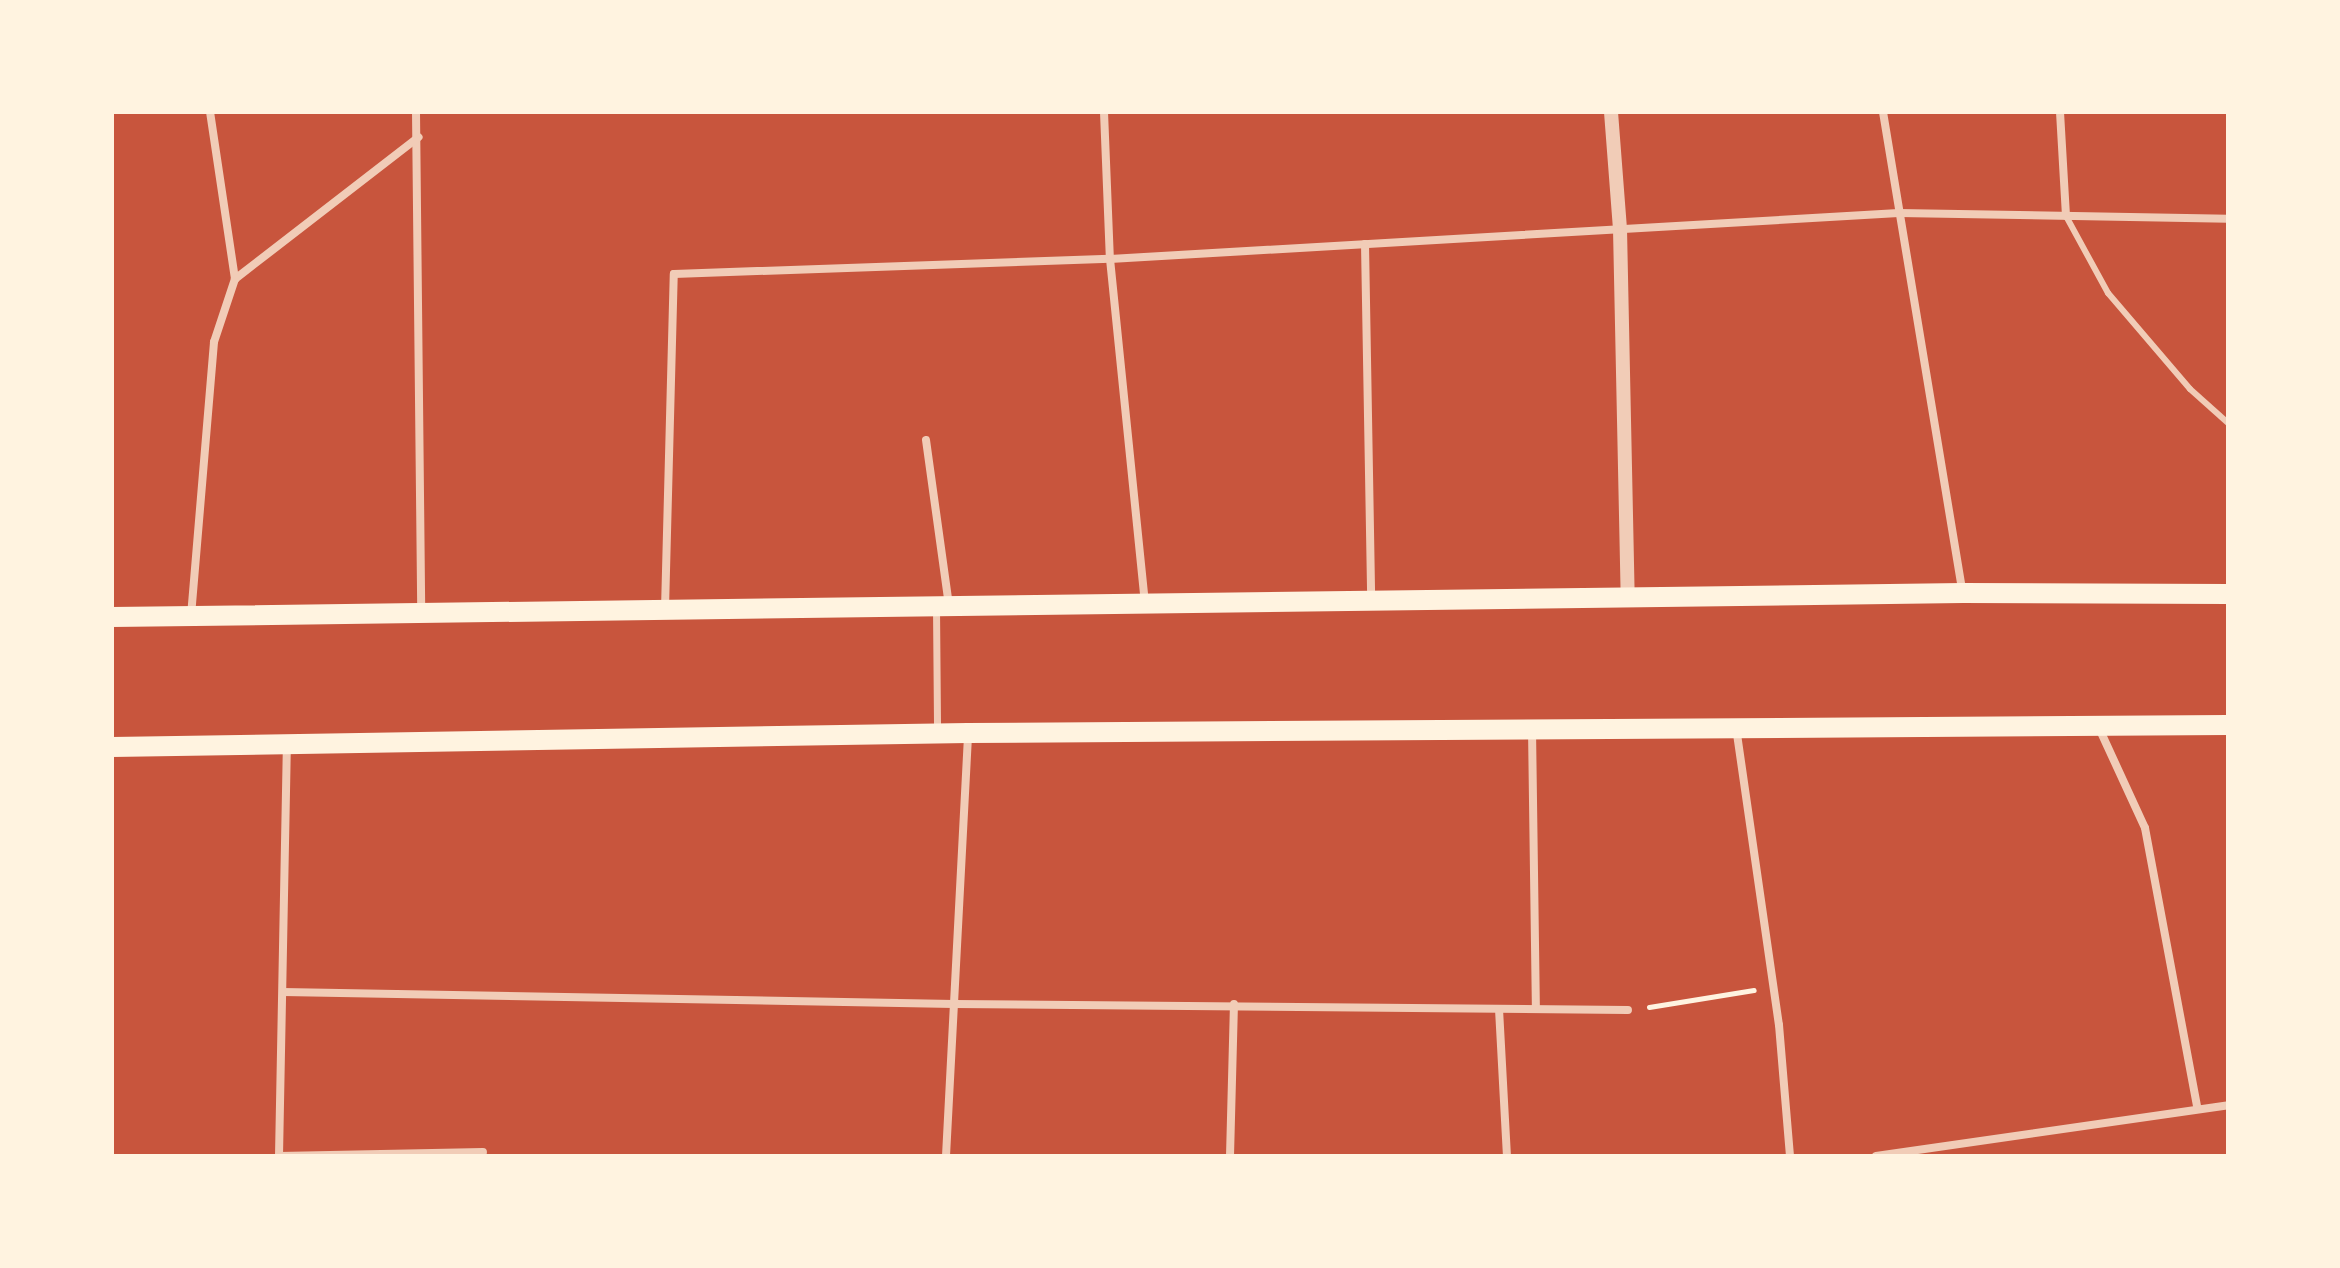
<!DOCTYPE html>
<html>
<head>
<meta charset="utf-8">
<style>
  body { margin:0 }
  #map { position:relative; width:2340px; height:1268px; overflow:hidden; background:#c8553d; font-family:"PT Serif",serif }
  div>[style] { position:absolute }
  .path>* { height:5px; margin:-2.5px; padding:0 2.5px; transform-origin:2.5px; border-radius:2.5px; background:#fff3e0 }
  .service>* { height:6px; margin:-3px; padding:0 3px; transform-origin:3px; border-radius:3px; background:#f1ccb7 }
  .pedestrian>* { height:7px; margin:-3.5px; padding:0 3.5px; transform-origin:3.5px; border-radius:3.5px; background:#f1ccb7 }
  .minor>* { height:8px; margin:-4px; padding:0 4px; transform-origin:4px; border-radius:4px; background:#f1ccb7 }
  .tertiary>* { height:14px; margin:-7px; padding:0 7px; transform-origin:7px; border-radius:7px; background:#f1ccb7 }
  .primary>* { height:20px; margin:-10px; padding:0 10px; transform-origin:10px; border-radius:10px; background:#fff3e0 }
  span { translate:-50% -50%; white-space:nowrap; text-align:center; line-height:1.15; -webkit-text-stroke:6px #fff3e0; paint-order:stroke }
  .frame { position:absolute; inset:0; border:114px solid #fff3e0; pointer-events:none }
</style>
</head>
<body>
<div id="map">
  <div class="path">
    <i style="left:1649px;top:1007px;width:106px;rotate:-9.2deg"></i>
  </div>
  <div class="service">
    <i style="left:2066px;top:216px;width:88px;rotate:61.4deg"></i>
    <i style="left:2108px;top:293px;width:126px;rotate:49.5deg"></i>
    <i style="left:2190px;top:389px;width:51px;rotate:41.8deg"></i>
  </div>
  <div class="pedestrian">
    <i style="left:936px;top:608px;width:124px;rotate:89.5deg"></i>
  </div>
  <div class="minor">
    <i style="left:416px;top:112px;width:499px;rotate:89.4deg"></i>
    <i style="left:1104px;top:112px;width:147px;rotate:87.7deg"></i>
    <i style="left:1110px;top:259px;width:344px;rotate:84.2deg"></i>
    <i style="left:1883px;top:112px;width:488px;rotate:80.6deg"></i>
    <i style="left:2060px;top:112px;width:104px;rotate:86.7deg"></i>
    <i style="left:1365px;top:244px;width:356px;rotate:89deg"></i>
    <i style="left:235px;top:279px;width:232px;rotate:-37.7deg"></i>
    <i style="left:926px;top:440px;width:167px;rotate:82.1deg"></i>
    <i style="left:665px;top:609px;width:335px;rotate:-88.5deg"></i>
    <i style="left:674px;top:274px;width:436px;rotate:-2deg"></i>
    <i style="left:1110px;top:259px;width:790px;rotate:-3.34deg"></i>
    <i style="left:1899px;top:213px;width:329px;rotate:1deg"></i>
    <i style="left:191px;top:616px;width:275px;rotate:-85.2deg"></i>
    <i style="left:214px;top:342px;width:66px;rotate:-71.6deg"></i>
    <i style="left:235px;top:279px;width:169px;rotate:-98.5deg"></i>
    <i style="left:1736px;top:727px;width:301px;rotate:81.8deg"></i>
    <i style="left:1779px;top:1025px;width:131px;rotate:85.2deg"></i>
    <i style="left:2099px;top:728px;width:110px;rotate:65.3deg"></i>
    <i style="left:2145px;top:828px;width:284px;rotate:79.4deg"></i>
    <i style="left:1532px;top:729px;width:280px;rotate:89.2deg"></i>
    <i style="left:283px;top:992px;width:671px;rotate:1.02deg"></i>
    <i style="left:954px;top:1004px;width:674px;rotate:0.51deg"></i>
    <i style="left:1499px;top:1009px;width:147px;rotate:86.9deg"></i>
    <i style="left:279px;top:1156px;width:412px;rotate:-88.9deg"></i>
    <i style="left:279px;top:1156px;width:204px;rotate:-1.1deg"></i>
    <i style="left:946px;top:1156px;width:423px;rotate:-87deg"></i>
    <i style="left:1230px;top:1156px;width:152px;rotate:-88.5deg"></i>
    <i style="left:1876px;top:1156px;width:356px;rotate:-8.2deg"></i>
  </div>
  <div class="tertiary">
    <i style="left:1611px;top:112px;width:117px;rotate:85.6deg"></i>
    <i style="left:1620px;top:229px;width:368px;rotate:88.8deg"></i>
  </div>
  <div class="primary">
    <i style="left:112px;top:617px;width:1851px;rotate:-0.74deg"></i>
    <i style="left:1963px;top:593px;width:265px;rotate:0.2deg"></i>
    <i style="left:112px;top:747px;width:856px;rotate:-0.94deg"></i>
    <i style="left:968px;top:733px;width:1260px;rotate:-0.36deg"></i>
  </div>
  <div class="frame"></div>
</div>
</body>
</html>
